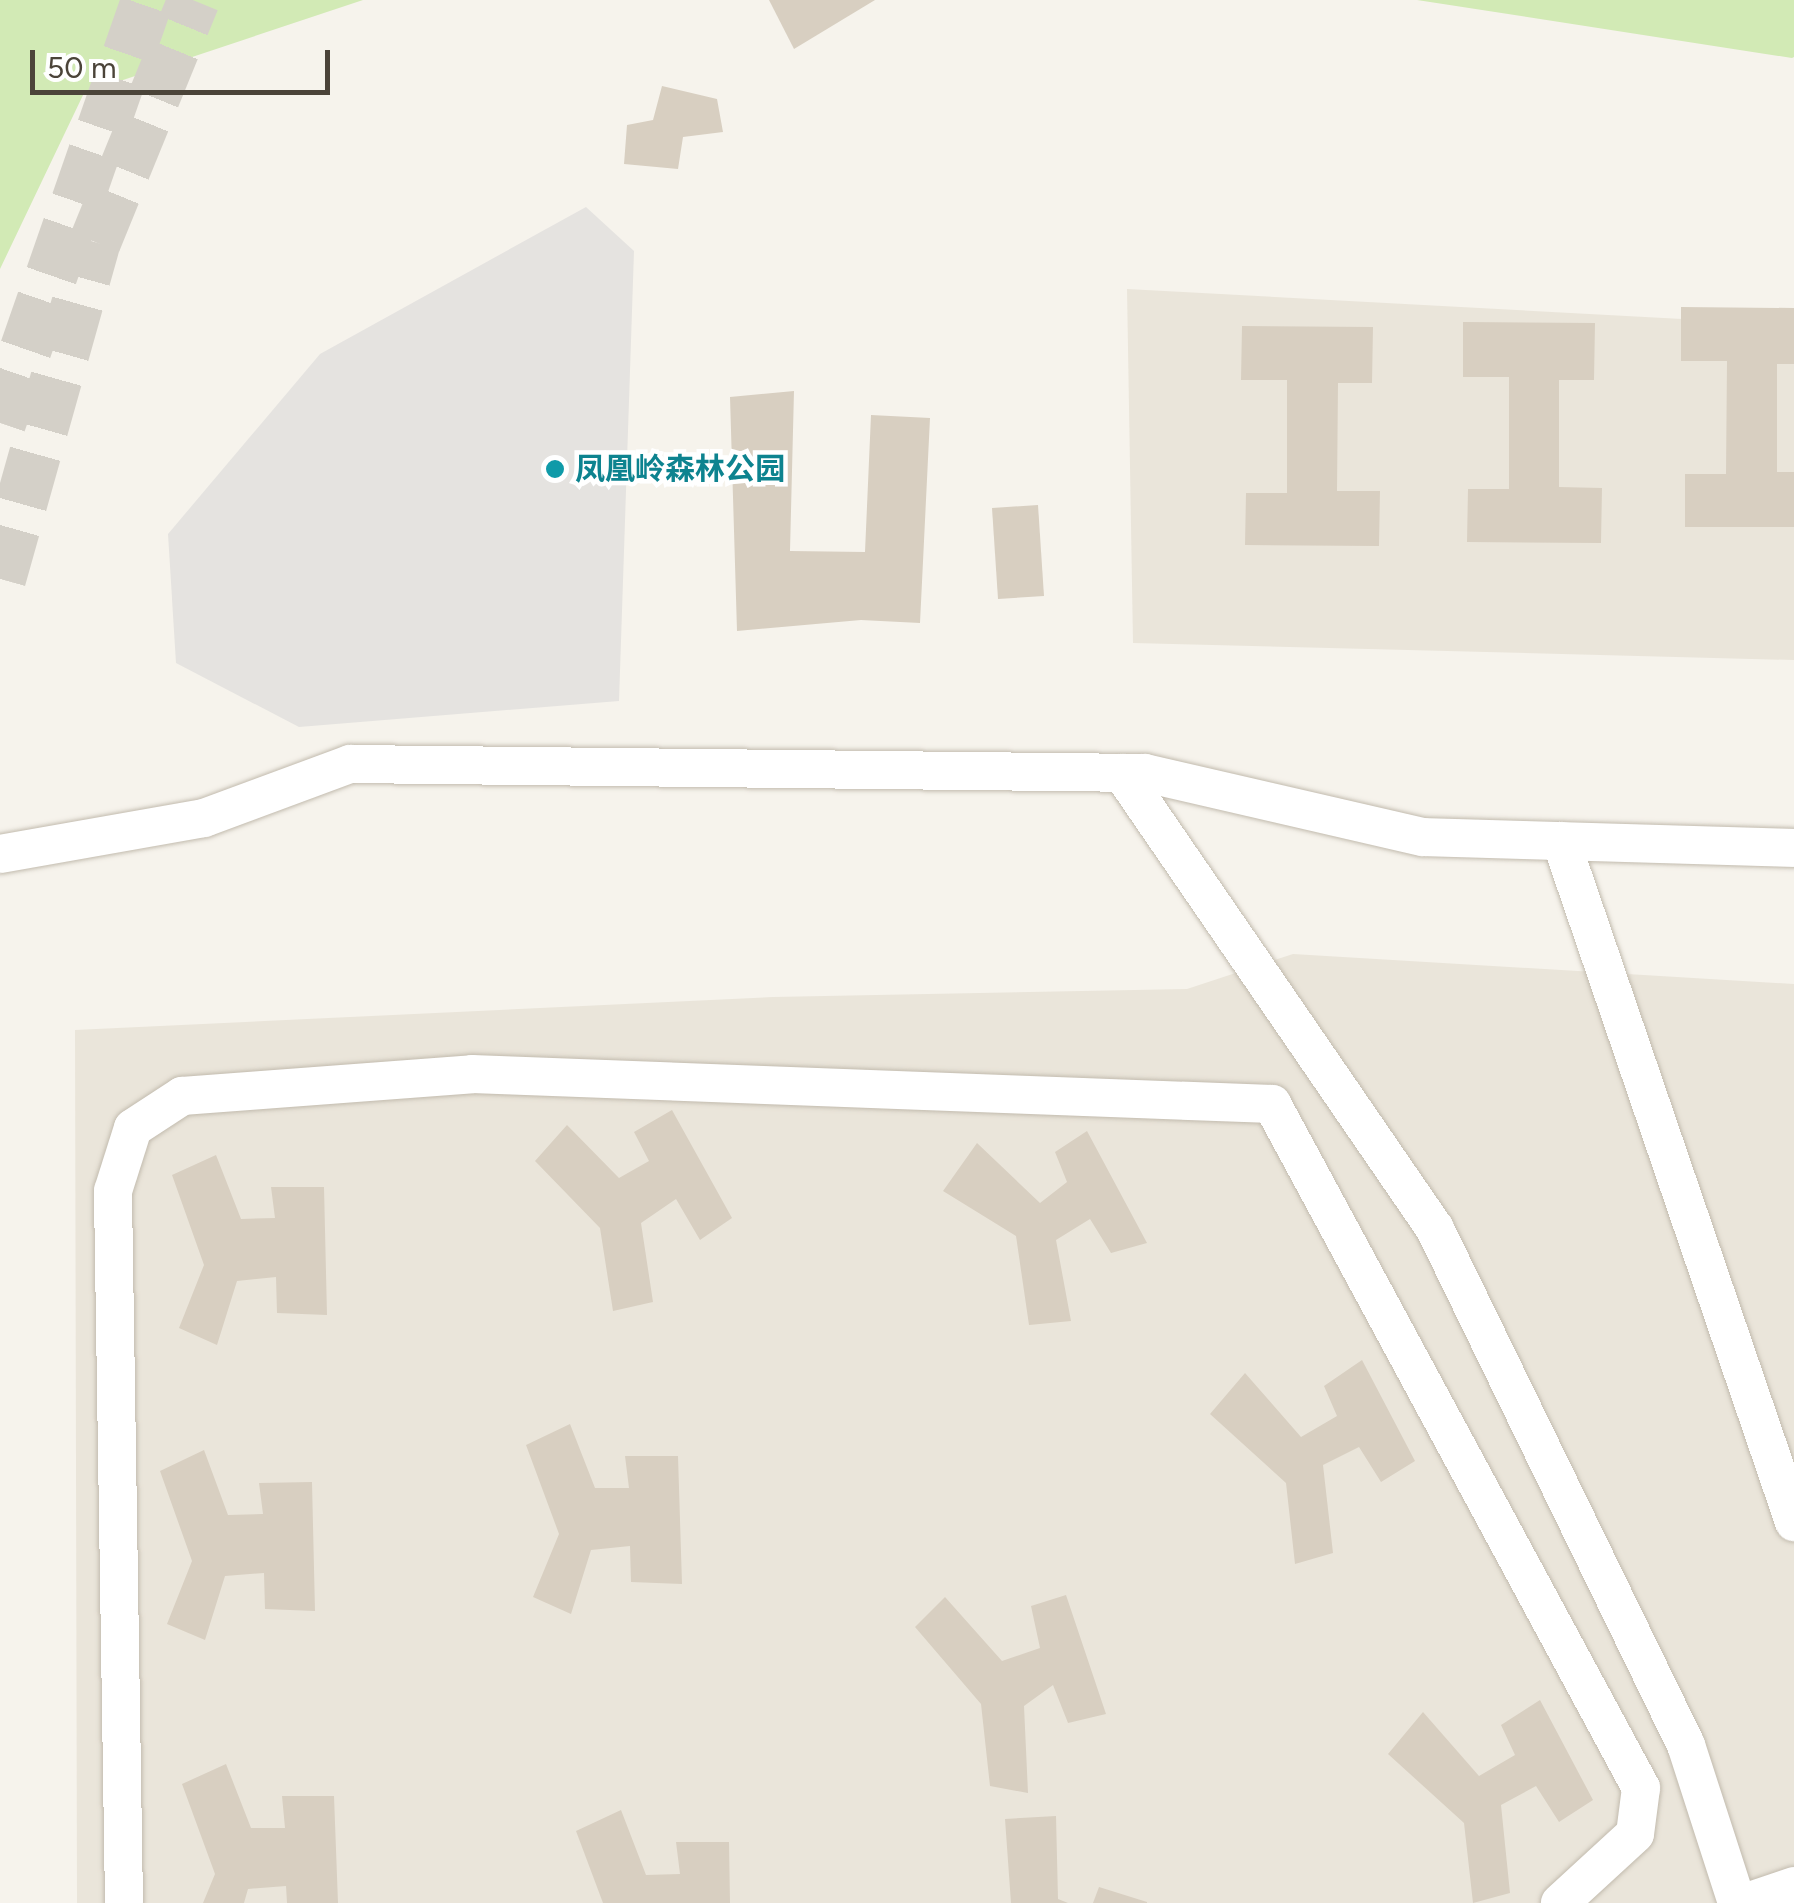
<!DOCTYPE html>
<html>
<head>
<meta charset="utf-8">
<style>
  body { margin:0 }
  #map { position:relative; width:1794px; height:1903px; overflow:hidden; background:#f6f3ec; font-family:Figtree,"Noto Sans SC",sans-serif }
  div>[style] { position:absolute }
  .residential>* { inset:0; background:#eae5da }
  .green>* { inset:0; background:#d2eab5 }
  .parking>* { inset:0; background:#e5e3e0 }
  .building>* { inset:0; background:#d8cfc1 }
  .secondary-tunnel>* { height:52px; margin-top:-26px; transform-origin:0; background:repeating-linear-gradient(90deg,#d4d0c8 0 52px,transparent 0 78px) }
  .roads { filter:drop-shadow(0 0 2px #c2bbae) drop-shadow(0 0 2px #c2bbae) }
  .minor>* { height:38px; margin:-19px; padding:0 19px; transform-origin:19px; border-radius:19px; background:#fff }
  .dots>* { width:28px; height:28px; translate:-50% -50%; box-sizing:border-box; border:5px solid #fff; border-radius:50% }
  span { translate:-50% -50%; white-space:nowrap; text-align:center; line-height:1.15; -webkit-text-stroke:9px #fff; paint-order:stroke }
  .culture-label { font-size:30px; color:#0d838f; font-weight:700 }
  .left { translate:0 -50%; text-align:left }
  .scale { position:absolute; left:30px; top:50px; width:300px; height:45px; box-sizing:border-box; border:5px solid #4b4439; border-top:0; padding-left:12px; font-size:30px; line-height:35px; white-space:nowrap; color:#4b4439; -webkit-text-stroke:8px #fff; paint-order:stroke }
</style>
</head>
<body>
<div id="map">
  <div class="residential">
    <i style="clip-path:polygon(1127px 289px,1794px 325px,1794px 660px,1133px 643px)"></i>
    <i style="clip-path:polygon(1293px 954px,1794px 984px,1794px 1903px,77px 1903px,75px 1030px,773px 997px,1187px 989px)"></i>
  </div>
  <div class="green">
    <i style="clip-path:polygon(0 0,363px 0,84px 93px,0 269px)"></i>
    <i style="clip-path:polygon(1417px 0,1794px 0,1794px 57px,1792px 58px)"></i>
  </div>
  <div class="parking">
    <i style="clip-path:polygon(586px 207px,634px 251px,619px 701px,299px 727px,176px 663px,168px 534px,320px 354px)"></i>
  </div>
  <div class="building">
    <i style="clip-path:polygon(769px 0,875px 0,794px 49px)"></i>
    <i style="clip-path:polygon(662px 86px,717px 99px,723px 132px,683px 137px,678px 169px,624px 164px,627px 125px,653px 120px)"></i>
    <i style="clip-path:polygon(1681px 307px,1794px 308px,1794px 364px,1777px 364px,1777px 472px,1794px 472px,1794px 527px,1685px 527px,1685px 474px,1726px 474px,1727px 361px,1681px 361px)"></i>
    <i style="clip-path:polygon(1463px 322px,1595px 323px,1594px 380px,1559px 380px,1559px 487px,1602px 488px,1601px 543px,1467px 542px,1468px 489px,1509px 489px,1509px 377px,1463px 377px)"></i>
    <i style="clip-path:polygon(1242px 326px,1373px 327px,1372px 383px,1338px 383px,1337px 491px,1380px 491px,1379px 546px,1245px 545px,1246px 493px,1287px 493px,1287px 380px,1241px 380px)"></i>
    <i style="clip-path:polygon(794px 391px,790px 551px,865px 552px,871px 415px,930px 418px,920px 623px,861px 620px,737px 631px,730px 397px)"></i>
    <i style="clip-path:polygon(1038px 505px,1044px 596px,998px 599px,992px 508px)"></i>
    <i style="clip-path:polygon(672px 1110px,732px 1218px,700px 1240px,676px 1199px,641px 1223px,653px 1302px,613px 1311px,600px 1228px,535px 1161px,567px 1125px,619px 1178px,649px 1161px,634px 1132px)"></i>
    <i style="clip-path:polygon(1087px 1131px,1147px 1243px,1111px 1253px,1090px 1219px,1056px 1240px,1071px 1321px,1029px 1325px,1016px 1236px,943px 1191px,977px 1143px,1040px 1203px,1067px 1182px,1055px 1152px)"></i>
    <i style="clip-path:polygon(216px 1155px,241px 1219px,275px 1218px,271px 1187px,324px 1187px,327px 1315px,277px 1313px,276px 1277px,237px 1281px,217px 1345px,179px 1328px,204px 1265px,172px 1175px)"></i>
    <i style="clip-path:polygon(1362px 1360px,1415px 1461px,1381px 1482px,1359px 1447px,1323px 1465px,1333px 1553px,1295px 1564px,1286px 1483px,1210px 1414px,1245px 1373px,1301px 1437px,1337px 1416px,1324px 1386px)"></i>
    <i style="clip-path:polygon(570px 1424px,595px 1488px,629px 1488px,625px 1456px,678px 1456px,682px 1584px,631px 1582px,630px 1546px,591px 1550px,571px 1614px,533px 1597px,559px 1534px,526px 1445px)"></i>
    <i style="clip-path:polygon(204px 1450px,228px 1515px,263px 1514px,259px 1483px,312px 1482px,315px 1611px,265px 1609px,264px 1573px,225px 1576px,205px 1640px,167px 1624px,192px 1561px,160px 1471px)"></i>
    <i style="clip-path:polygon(1066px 1595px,1106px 1714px,1068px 1723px,1053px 1685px,1024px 1706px,1028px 1793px,990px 1786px,981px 1704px,915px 1627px,945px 1597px,1002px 1661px,1040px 1648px,1031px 1606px)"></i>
    <i style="clip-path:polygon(1540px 1700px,1593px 1800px,1559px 1822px,1536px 1786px,1501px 1805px,1510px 1893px,1473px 1903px,1464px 1823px,1388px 1754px,1423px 1712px,1479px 1776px,1515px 1755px,1501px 1725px)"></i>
    <i style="clip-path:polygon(226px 1764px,251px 1828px,285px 1828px,282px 1796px,334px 1796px,338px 1903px,287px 1903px,286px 1886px,248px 1889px,244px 1903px,203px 1903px,215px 1874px,182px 1784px)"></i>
    <i style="clip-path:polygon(621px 1810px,646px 1875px,680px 1874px,676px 1842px,729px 1842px,730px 1903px,603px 1903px,576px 1831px)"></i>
    <i style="clip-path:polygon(1056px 1816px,1058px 1899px,1068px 1903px,1011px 1903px,1005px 1819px)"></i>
    <i style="clip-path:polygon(1099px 1887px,1147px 1902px,1147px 1903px,1093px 1903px)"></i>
  </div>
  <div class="secondary-tunnel">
    <i style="left:0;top:423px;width:448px;rotate:-70.8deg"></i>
    <i style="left:0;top:579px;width:350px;rotate:-74.3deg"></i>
    <i style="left:95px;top:242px;width:261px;rotate:-67.8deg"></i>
  </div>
  <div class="roads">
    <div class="minor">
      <i style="left:1122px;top:773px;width:553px;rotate:55.53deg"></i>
      <i style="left:1435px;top:1229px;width:574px;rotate:64.06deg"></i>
      <i style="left:1686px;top:1745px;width:166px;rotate:72.1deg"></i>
      <i style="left:1561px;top:841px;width:720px;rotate:71.11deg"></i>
      <i style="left:0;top:854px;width:207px;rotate:-10deg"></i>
      <i style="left:204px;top:818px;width:156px;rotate:-20.3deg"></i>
      <i style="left:350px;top:764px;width:795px;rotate:0.65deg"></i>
      <i style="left:1145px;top:773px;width:285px;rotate:13deg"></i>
      <i style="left:1423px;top:837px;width:371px;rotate:1.7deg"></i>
      <i style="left:124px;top:1903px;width:712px;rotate:-90.89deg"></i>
      <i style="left:113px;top:1191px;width:66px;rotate:-72.4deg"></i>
      <i style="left:133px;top:1128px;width:59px;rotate:-33.1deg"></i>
      <i style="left:182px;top:1096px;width:291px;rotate:-4.3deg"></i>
      <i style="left:472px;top:1074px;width:801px;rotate:2.15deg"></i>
      <i style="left:1272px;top:1104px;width:777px;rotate:61.65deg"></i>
      <i style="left:1641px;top:1788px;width:46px;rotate:97.4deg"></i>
      <i style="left:1635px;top:1834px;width:102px;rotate:137.4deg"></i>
      <i style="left:1744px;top:1903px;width:53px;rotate:-18.8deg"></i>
    </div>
  </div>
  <div class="dots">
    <i style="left:555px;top:469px;background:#0f9aa8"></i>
  </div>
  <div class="culture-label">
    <span class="left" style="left:575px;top:469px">凤凰岭森林公园</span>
  </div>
  <div class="scale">50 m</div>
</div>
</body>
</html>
